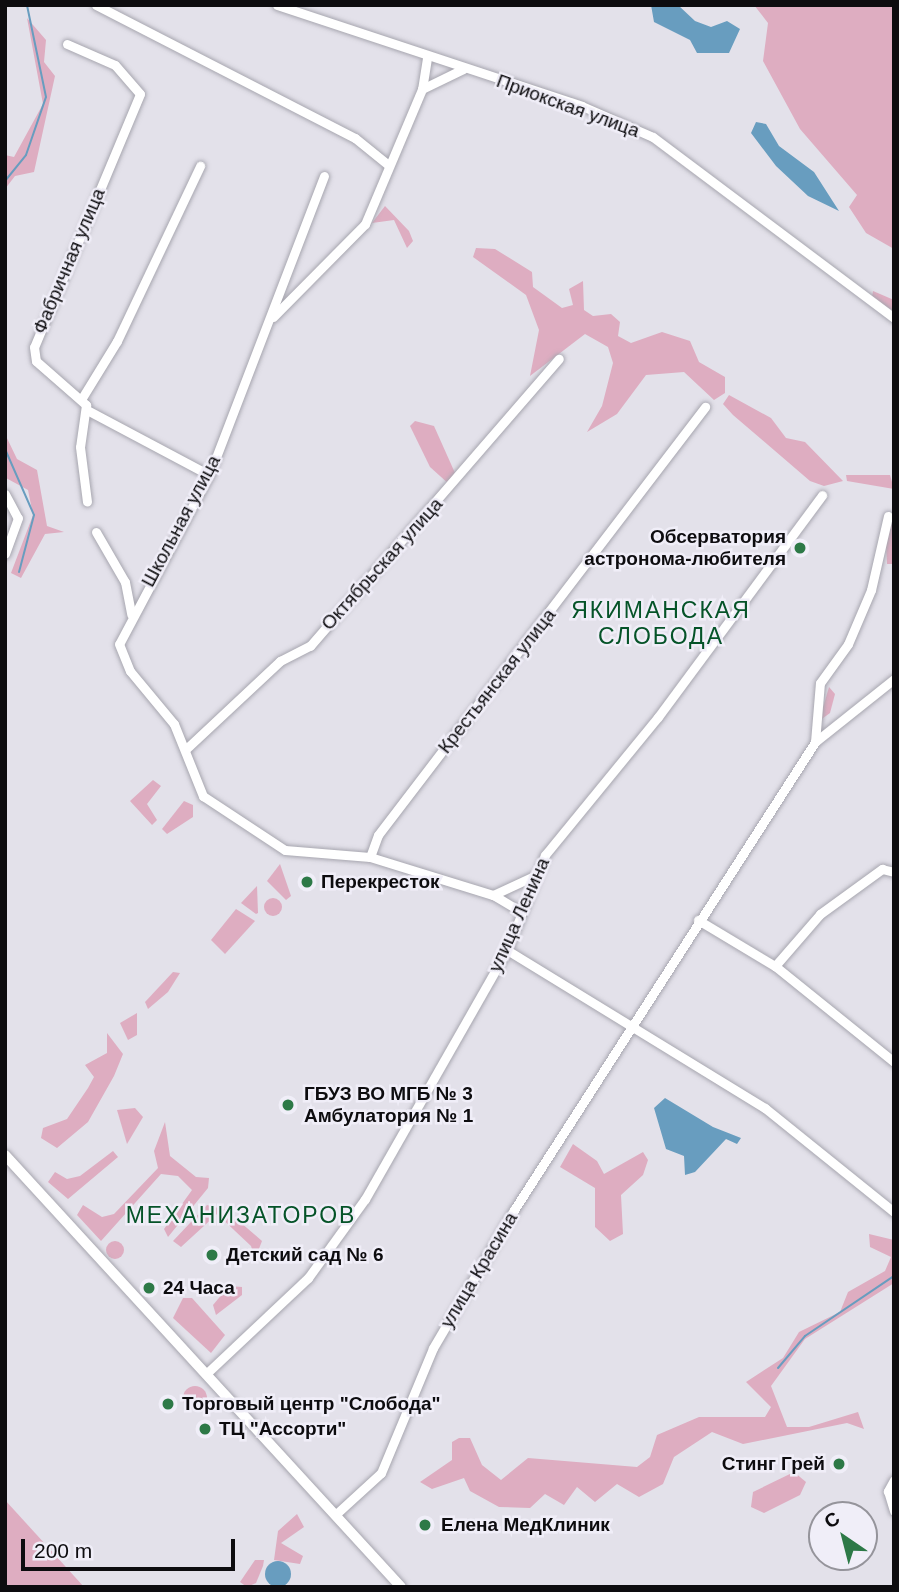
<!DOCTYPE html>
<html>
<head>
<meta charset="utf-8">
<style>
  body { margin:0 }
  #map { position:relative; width:899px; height:1592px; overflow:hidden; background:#e3e1ea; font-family:Helvetica,sans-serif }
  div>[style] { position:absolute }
  .green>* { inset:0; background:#deadc1 }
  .round { border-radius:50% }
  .water>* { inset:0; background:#689dbf }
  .stream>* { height:2px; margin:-1px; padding:0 1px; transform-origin:1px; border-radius:1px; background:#689dbf }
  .roads { filter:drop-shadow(0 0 2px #a7a6af) drop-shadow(0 0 2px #a7a6af) }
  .minor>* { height:9px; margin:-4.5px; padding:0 4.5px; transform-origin:4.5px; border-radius:4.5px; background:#fff }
  .major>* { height:10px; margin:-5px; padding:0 5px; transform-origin:5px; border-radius:5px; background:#fff }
  .dots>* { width:19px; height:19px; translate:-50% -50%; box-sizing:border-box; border:4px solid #f0eef8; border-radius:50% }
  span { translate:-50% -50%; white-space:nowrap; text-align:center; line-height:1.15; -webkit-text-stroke:5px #f0eef8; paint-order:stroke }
  .street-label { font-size:19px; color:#0d0c0f }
  .poi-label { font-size:19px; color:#0d0c0f; font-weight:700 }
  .right { translate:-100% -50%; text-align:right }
  .left { translate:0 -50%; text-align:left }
  .quarter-label { font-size:23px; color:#055328; letter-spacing:2px }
  .frame { position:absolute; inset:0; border:7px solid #0d0c0f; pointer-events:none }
  .north { position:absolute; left:808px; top:1501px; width:70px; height:70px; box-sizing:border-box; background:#f0eef8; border:2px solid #95949b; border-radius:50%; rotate:325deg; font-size:19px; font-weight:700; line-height:28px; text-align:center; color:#0d0c0f }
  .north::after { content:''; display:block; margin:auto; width:24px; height:32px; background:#2d7947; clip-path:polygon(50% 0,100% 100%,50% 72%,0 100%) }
  .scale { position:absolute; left:21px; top:1539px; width:214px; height:32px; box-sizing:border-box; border:4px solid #0d0c0f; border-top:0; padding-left:9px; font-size:21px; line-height:24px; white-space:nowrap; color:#0d0c0f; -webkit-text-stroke:5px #f0eef8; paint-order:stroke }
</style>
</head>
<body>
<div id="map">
  <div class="green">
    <i style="clip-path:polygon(754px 5px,894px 5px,894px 249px,866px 233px,849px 207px,857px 195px,800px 129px,763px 61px,768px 23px)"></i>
    <i style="clip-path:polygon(27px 18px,46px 40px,44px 62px,55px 76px,34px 172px,15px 176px,5px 189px,5px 155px,14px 157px,43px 104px)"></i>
    <i style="clip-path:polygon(385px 206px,409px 231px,413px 241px,407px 248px,394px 220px,372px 223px)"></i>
    <i style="clip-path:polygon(476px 248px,495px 249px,532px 272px,533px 287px,562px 308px,573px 305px,569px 289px,583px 281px,584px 310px,593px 316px,611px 314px,620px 322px,618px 336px,631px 343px,662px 332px,690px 341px,699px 362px,725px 377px,725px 393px,714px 400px,684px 372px,646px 375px,617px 414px,587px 432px,602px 406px,613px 363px,608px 347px,585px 334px,530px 376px,539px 330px,526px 295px,473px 257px)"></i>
    <i style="clip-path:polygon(873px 291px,894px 300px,894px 312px,872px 297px)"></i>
    <i style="clip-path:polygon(729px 395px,771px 418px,786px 438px,805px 442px,843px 481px,824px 486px,810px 481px,733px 415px,723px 404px)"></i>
    <i style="clip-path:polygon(415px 421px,434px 426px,455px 473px,450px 485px,430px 467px,410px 426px)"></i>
    <i style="clip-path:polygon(5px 434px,17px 459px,37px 470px,47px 526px,64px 532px,45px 534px,21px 578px,11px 573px,33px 515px,28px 490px,6px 478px)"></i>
    <i style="clip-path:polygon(846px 475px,890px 475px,894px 489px,847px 481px)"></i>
    <i style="clip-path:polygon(894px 515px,894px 564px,887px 564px,886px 544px)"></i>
    <i style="clip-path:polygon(829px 687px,835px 694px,830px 713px,819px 721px)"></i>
    <i style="clip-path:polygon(153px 780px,161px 786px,147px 804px,157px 820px,152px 825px,130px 801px)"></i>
    <i style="clip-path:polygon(184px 801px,193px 805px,193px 817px,167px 834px,162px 829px)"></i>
    <i style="clip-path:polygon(280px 864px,291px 896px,286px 900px,267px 881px)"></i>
    <i style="clip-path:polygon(257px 886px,258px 913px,256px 914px,241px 903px)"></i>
    <i class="round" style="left:264px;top:898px;width:18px;height:18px"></i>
    <i style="clip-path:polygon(236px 909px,255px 921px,225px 954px,211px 940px)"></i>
    <i style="clip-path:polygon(173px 972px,180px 973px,168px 992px,148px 1009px,145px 1002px)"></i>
    <i style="clip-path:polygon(137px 1013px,137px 1035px,128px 1040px,120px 1023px)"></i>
    <i style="clip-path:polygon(107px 1033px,123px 1054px,114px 1076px,88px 1122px,57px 1148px,41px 1138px,43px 1128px,67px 1119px,88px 1088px,94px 1077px,85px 1065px,107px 1053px)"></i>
    <i style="clip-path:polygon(135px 1108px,143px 1117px,127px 1144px,117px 1110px)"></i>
    <i style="clip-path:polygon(165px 1122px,170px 1156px,196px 1177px,209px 1178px,208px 1188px,168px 1237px,164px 1229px,192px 1190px,178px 1176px,161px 1174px,101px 1241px,77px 1215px,83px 1205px,102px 1217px,114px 1214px,158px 1168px,154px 1151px)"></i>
    <i style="clip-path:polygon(573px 1144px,597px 1161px,604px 1174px,643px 1152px,648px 1160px,643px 1175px,621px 1195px,623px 1234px,610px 1241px,595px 1227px,595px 1188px,560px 1167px)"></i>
    <i style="clip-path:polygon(113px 1151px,118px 1157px,68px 1199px,48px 1182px,55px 1172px,67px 1179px,80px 1176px)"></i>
    <i style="clip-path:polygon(207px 1205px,226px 1210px,262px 1241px,255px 1259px,251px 1246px,217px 1214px,181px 1247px,173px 1241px)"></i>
    <i style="clip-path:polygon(869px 1234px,894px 1240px,894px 1283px,805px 1339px,771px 1386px,787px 1427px,809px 1427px,858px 1412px,864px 1429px,847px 1423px,743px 1444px,712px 1432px,674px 1457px,663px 1484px,639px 1497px,617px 1484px,595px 1502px,577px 1487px,564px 1505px,545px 1494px,530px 1508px,499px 1507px,470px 1491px,464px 1478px,432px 1489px,420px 1482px,452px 1460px,452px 1442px,459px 1438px,470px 1438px,482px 1465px,501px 1480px,528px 1458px,637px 1467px,650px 1457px,657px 1435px,699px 1417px,765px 1417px,771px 1407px,746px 1382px,783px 1358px,799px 1332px,840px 1312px,848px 1292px,885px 1271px,891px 1257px,870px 1247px)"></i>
    <i class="round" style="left:106px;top:1241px;width:18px;height:18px"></i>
    <i style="clip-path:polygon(229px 1286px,242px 1287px,242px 1295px,216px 1315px,213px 1305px)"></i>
    <i style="clip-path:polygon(183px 1298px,192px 1298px,225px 1335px,211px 1353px,173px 1318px)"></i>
    <i class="round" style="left:183px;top:1386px;width:24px;height:24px"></i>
    <i style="clip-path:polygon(794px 1472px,806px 1482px,800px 1495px,764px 1513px,751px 1507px,753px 1492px)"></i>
    <i style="clip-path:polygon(5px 1500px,46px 1545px,84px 1587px,5px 1587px)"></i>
    <i style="clip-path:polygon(297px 1514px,304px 1527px,281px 1543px,303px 1556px,300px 1564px,274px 1560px,278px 1531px)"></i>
    <i style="clip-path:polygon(255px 1560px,264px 1560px,263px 1566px,256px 1583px,247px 1587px,240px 1582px)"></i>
  </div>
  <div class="water">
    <i style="clip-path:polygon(651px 5px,678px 5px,695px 21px,711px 27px,727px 21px,740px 29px,729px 53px,697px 53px,690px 40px,654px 22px)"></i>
    <i style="clip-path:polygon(756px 122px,766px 124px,779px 146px,814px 172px,839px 211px,808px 196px,776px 166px,751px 133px)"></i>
    <i style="clip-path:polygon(665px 1098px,713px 1127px,741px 1138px,737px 1144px,726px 1139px,695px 1172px,685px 1175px,684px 1156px,666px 1149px,654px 1108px)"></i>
    <i class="round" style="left:265px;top:1561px;width:26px;height:26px"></i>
  </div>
  <div class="stream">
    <i style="left:5px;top:181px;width:33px;rotate:-51deg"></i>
    <i style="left:26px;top:155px;width:61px;rotate:-71deg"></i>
    <i style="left:46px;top:97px;width:94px;rotate:-101.7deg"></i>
    <i style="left:5px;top:449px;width:72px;rotate:66.3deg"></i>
    <i style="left:34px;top:515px;width:59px;rotate:104.7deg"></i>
    <i style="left:778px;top:1368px;width:42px;rotate:-49.8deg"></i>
    <i style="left:805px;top:1336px;width:107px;rotate:-34deg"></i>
  </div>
  <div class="roads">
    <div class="minor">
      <i style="left:96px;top:5px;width:291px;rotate:27.2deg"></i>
      <i style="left:355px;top:138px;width:41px;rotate:39.1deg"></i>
      <i style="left:277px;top:5px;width:321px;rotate:18.3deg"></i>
      <i style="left:582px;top:106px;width:77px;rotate:23.6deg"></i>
      <i style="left:653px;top:137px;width:301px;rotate:36.9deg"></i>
      <i style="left:67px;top:44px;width:52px;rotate:23.6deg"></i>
      <i style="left:115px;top:65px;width:38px;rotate:49deg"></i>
      <i style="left:140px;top:94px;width:274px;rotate:112.7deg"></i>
      <i style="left:34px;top:347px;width:14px;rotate:82deg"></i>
      <i style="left:36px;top:361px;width:67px;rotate:41.3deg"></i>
      <i style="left:86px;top:405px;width:42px;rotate:98.1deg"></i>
      <i style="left:80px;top:447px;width:55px;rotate:82.7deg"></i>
      <i style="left:427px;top:58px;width:31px;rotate:99deg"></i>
      <i style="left:422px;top:89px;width:46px;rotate:-26deg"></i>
      <i style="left:324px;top:176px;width:320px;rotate:111deg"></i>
      <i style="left:209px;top:475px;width:191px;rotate:118deg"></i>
      <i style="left:119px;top:644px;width:29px;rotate:68deg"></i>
      <i style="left:130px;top:671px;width:69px;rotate:50.3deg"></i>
      <i style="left:174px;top:724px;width:78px;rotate:68.1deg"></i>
      <i style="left:203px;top:796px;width:98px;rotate:33.4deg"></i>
      <i style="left:285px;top:850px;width:85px;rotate:4.7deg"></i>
      <i style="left:370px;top:857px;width:129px;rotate:17.2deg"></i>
      <i style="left:273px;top:317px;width:131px;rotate:-45.3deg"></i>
      <i style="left:365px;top:224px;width:147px;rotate:-67.1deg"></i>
      <i style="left:82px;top:398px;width:67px;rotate:-58.4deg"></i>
      <i style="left:117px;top:341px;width:194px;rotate:-64.6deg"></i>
      <i style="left:87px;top:410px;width:138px;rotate:28deg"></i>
      <i style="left:5px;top:494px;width:27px;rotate:62deg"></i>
      <i style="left:18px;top:518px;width:38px;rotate:110deg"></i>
      <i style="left:96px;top:532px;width:58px;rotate:59.9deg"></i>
      <i style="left:125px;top:582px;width:33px;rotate:79deg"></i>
      <i style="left:815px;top:742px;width:101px;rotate:-38.6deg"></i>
      <i style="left:186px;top:749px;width:129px;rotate:-43.1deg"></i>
      <i style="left:280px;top:661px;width:34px;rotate:-27deg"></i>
      <i style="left:310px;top:646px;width:380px;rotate:-49.1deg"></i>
      <i style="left:370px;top:857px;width:23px;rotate:-70deg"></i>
      <i style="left:378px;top:835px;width:539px;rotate:-52.62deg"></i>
      <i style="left:520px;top:911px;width:31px;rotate:-149deg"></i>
      <i style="left:493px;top:895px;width:47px;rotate:-24.9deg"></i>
      <i style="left:698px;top:920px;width:90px;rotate:30.9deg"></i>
      <i style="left:775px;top:966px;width:153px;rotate:38.9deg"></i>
      <i style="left:507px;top:950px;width:303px;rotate:31.5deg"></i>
      <i style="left:765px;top:1108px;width:166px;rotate:38.9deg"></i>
      <i style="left:775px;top:966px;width:69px;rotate:-49.1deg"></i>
      <i style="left:820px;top:914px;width:77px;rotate:-36deg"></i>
      <i style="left:882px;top:869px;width:12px;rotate:14deg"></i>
      <i style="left:206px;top:1374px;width:140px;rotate:-43.3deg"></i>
      <i style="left:308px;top:1278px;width:97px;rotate:-54.2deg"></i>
      <i style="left:365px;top:1199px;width:287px;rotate:-60.3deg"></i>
      <i style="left:507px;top:950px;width:102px;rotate:-68.2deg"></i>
      <i style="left:545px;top:855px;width:178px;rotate:-50.7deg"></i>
      <i style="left:658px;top:717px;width:276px;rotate:-53.5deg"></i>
      <i style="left:894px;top:1480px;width:13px;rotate:119deg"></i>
      <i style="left:888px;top:1491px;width:21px;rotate:73deg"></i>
      <i style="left:335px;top:1515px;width:62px;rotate:-42.4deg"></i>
      <i style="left:381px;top:1473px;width:135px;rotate:-67.4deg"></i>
      <i style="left:433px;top:1348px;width:160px;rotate:-59.6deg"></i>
      <i style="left:514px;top:1210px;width:556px;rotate:-57.25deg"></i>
      <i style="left:815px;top:742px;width:59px;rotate:-85.2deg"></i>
      <i style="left:820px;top:683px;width:48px;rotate:-54.3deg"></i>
      <i style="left:848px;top:644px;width:59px;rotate:-66.9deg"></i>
      <i style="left:871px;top:590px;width:76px;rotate:-77.1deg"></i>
    </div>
    <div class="major">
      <i style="left:5px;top:1155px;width:586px;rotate:47.49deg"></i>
    </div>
  </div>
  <div class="dots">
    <i style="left:800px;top:548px;background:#2d7947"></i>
    <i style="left:307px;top:882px;background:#2d7947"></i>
    <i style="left:288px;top:1105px;background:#2d7947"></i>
    <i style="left:212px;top:1255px;background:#2d7947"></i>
    <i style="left:149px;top:1288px;background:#2d7947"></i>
    <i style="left:168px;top:1404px;background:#2d7947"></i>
    <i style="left:205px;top:1429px;background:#2d7947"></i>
    <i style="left:839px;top:1464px;background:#2d7947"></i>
    <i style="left:425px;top:1525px;background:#2d7947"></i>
  </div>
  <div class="street-label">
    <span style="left:568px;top:106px;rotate:20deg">Приокская улица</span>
    <span style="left:69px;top:261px;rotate:-67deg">Фабричная улица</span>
    <span style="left:181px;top:521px;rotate:-62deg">Школьная улица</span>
    <span style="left:382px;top:564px;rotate:-48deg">Октябрьская улица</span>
    <span style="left:497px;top:681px;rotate:-52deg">Крестьянская улица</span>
    <span style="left:519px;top:915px;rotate:-66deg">улица Ленина</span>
    <span style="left:479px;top:1270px;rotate:-59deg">улица Красина</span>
  </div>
  <div class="poi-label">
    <span class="right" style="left:786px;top:548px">Обсерватория<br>астронома-любителя</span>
    <span class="left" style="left:321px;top:882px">Перекресток</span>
    <span class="left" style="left:304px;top:1105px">ГБУЗ ВО МГБ № 3<br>Амбулатория № 1</span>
    <span class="left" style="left:226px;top:1255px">Детский сад № 6</span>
    <span class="left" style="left:163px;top:1288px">24 Часа</span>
    <span class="left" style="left:182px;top:1404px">Торговый центр "Слобода"</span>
    <span class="left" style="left:219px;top:1429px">ТЦ "Ассорти"</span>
    <span class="right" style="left:825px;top:1464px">Стинг Грей</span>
    <span class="left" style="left:441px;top:1525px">Елена МедКлиник</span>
  </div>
  <div class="quarter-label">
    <span style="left:661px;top:623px">ЯКИМАНСКАЯ<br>СЛОБОДА</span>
    <span style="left:241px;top:1215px">МЕХАНИЗАТОРОВ</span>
  </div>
  <div class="frame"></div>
  <div class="north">С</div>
  <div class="scale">200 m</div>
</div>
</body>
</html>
